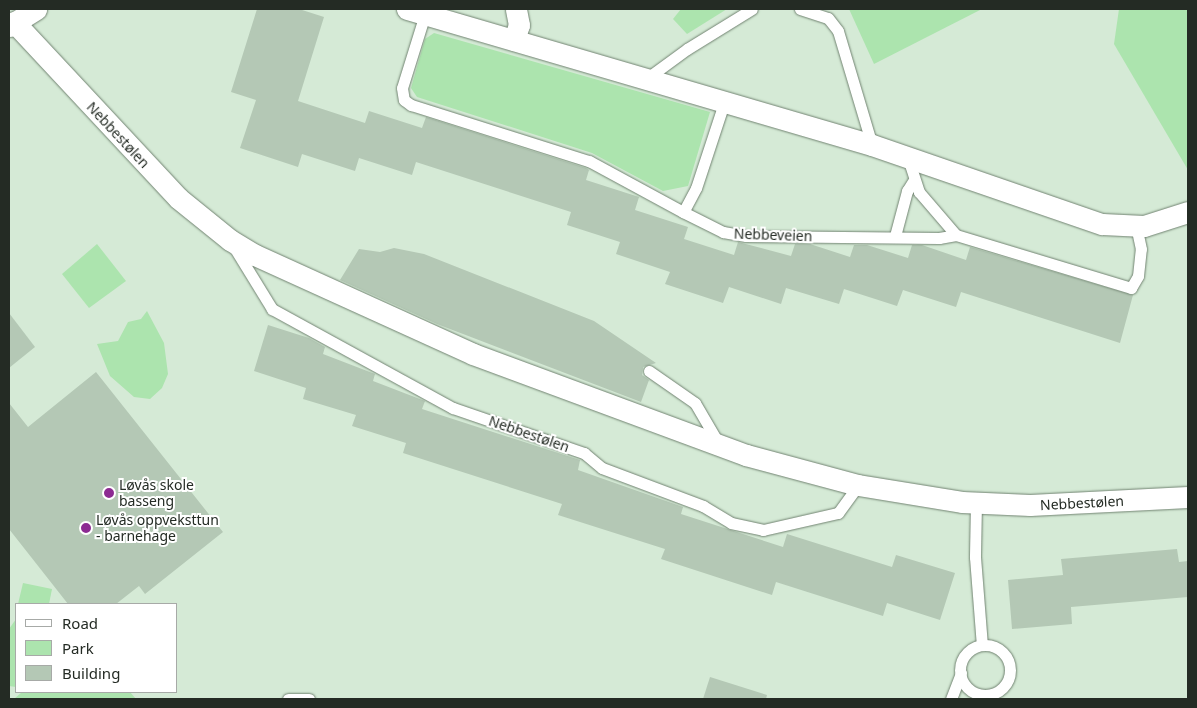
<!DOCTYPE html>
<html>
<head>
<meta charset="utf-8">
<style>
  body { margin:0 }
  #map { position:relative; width:1197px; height:708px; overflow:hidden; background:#d5ead6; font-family:"Noto Sans",sans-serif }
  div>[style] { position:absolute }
  .green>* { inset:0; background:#ace4ae }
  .building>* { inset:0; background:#b4c8b5 }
  .roads { filter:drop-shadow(0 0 1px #718371) drop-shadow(0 0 1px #718371) }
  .service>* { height:11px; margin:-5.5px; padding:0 5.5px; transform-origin:5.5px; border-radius:5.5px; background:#fff }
  .service>.ring { margin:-5.5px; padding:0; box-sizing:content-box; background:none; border:11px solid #fff; border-radius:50% }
  .minor>* { height:21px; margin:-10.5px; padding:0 10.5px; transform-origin:10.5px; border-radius:10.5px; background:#fff }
  .dots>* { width:14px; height:14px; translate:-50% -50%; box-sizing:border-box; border:2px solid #fff; border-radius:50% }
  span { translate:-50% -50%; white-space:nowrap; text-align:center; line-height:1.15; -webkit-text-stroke:4px #fff; paint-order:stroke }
  .street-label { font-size:14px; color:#242b24 }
  .poi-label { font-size:14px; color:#242b24 }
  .left { translate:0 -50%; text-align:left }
  .frame { position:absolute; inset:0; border:10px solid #242b24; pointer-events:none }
  .legend { position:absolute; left:15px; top:603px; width:162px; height:90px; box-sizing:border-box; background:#fff; border:1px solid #a7aaa7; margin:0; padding:6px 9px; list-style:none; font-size:15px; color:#242b24 }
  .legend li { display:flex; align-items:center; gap:10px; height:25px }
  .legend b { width:25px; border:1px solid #a7aaa7 }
</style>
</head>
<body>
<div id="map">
  <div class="green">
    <i style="clip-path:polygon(681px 9px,727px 9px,687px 34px,673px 19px)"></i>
    <i style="clip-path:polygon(849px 9px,982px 9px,874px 64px)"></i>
    <i style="clip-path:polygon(1119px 9px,1188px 9px,1188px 170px,1114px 44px)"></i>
    <i style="clip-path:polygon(434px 33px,710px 112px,688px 186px,663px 191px,592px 153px,417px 97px,411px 88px,425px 39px)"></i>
    <i style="clip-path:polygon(97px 244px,126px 281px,89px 308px,62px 274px)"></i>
    <i style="clip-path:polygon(147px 311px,164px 343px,168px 374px,162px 388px,150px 399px,134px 397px,110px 376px,97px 344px,118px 341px,128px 322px,141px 319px)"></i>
    <i style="clip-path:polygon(23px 583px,52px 589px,49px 604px,18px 604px)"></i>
    <i style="clip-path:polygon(16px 619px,16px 687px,9px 686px,9px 629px)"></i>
    <i style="clip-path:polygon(22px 692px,130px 692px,136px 699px,14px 699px)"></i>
  </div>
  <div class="building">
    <i style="clip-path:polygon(257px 9px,299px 9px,324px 17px,298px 101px,365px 123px,369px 111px,422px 128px,426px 117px,586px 168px,589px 170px,586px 180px,639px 197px,635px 210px,688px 227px,684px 239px,734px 255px,738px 242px,791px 256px,795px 244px,810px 244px,850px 257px,854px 245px,867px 245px,908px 258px,912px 245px,922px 245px,966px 260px,970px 247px,1133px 295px,1120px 343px,961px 292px,956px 307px,903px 290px,897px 306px,844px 289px,839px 304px,786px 288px,781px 304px,729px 287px,723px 303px,665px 284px,670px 272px,616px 254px,620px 242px,567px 225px,571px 212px,416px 162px,412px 175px,359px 158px,355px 171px,302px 154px,298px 167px,240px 148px,256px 100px,231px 92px)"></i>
    <i style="clip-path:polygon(394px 248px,424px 254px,594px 321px,656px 363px,643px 367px,642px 375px,649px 380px,641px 402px,437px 324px,340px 280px,359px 249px,380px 252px)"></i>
    <i style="clip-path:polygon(9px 313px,35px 347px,9px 368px)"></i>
    <i style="clip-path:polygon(268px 325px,309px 338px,325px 347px,323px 354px,375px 374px,373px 381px,425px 401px,422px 409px,580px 460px,578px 470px,683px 507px,681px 514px,783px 547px,787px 534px,892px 567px,896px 555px,955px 573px,940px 620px,887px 603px,883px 616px,776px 582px,772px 595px,661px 559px,665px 549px,558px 515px,562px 504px,403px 453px,406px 443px,352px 426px,356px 415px,303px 399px,306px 388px,254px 371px)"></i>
    <i style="clip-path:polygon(96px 372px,223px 532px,145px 594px,139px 586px,116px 604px,68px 604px,9px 529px,9px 403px,28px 427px)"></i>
    <i style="clip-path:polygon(1177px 549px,1179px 562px,1188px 561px,1188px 597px,1071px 607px,1072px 624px,1012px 629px,1008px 580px,1063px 575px,1061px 559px)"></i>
    <i style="clip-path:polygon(710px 677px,767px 695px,766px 699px,703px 699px)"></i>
  </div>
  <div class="roads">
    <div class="service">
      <i style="left:800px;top:9px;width:29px;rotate:18deg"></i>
      <i style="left:828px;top:18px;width:16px;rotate:52deg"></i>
      <i style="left:838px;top:31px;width:119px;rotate:73.4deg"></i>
      <i style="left:425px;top:14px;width:77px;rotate:107.3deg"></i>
      <i style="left:402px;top:88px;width:12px;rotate:81deg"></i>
      <i style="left:404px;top:100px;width:9px;rotate:36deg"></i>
      <i style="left:411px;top:105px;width:187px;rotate:17.5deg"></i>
      <i style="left:589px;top:161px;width:107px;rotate:28.5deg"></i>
      <i style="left:646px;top:79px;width:51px;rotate:-36.2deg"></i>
      <i style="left:687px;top:49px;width:76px;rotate:-31.6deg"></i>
      <i style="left:724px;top:103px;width:89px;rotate:108.2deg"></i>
      <i style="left:696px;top:188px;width:27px;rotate:118deg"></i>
      <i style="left:683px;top:212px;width:45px;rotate:26.6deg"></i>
      <i style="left:723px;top:232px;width:23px;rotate:10deg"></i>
      <i style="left:746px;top:236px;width:193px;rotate:0.6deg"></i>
      <i style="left:939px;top:238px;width:17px;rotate:-10deg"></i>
      <i style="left:956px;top:235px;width:57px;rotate:-130.7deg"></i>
      <i style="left:919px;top:192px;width:35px;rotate:-108deg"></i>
      <i style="left:956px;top:235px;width:183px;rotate:16.8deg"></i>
      <i style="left:1131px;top:288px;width:14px;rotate:-60deg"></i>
      <i style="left:1138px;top:276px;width:27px;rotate:-84deg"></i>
      <i style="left:1141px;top:249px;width:24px;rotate:-102deg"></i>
      <i style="left:895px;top:236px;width:47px;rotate:-75.1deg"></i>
      <i style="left:907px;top:191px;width:13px;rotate:-58deg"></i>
      <i style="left:234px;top:247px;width:73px;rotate:58.5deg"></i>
      <i style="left:272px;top:309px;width:206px;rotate:28.7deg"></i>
      <i style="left:453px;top:408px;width:139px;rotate:19deg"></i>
      <i style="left:584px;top:453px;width:23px;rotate:40deg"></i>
      <i style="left:602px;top:468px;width:108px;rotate:20.6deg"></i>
      <i style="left:703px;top:506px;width:33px;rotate:31deg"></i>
      <i style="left:731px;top:523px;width:33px;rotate:12deg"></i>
      <i style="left:763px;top:530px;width:77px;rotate:-12.8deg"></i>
      <i style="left:838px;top:513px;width:34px;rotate:-54deg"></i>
      <i style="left:649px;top:371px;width:56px;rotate:34.8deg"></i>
      <i style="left:695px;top:403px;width:48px;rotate:59.7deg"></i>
      <i style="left:976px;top:503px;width:54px;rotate:91.1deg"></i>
      <i style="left:975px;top:557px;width:88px;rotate:85.5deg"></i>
      <i class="ring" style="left:960px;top:645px;width:39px;height:39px"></i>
      <i style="left:288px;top:699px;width:21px"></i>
      <i style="left:951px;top:699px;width:28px;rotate:-69deg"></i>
    </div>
    <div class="minor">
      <i style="left:407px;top:9px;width:484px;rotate:16.3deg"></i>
      <i style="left:872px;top:145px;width:243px;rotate:19deg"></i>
      <i style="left:1102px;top:224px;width:42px;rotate:2.7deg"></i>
      <i style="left:1144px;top:226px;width:46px;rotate:-17.7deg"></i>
      <i style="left:14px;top:22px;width:241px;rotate:47deg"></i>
      <i style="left:178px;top:198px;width:67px;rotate:38.9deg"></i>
      <i style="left:230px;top:240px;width:29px;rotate:31deg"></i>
      <i style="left:255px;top:255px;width:239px;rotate:24.4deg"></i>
      <i style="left:473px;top:354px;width:291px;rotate:20.3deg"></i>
      <i style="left:746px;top:455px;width:116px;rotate:15deg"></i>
      <i style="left:858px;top:485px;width:105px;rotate:9.3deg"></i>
      <i style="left:962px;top:502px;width:68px;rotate:2.5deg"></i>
      <i style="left:1030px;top:505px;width:158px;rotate:-2.9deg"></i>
      <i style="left:9px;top:26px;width:32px;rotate:-32deg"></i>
      <i style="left:514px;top:40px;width:16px;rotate:-72deg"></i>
      <i style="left:519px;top:25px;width:16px;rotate:-101deg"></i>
    </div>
  </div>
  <div class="dots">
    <i style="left:109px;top:493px;background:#8c2a92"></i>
    <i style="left:86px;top:528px;background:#8c2a92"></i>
  </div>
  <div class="street-label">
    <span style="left:118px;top:135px;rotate:47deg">Nebbestølen</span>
    <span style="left:773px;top:235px;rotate:2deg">Nebbeveien</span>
    <span style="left:529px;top:434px;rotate:19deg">Nebbestølen</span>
    <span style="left:1082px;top:503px;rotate:-3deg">Nebbestølen</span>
  </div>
  <div class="poi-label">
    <span class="left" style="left:119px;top:493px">Løvås skole<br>basseng</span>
    <span class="left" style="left:96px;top:528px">Løvås oppveksttun<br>- barnehage</span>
  </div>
  <div class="frame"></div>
  <ul class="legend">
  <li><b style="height:6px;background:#fff"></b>Road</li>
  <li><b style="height:14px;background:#ace4ae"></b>Park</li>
  <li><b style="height:14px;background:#b4c8b5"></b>Building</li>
  </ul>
</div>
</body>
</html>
